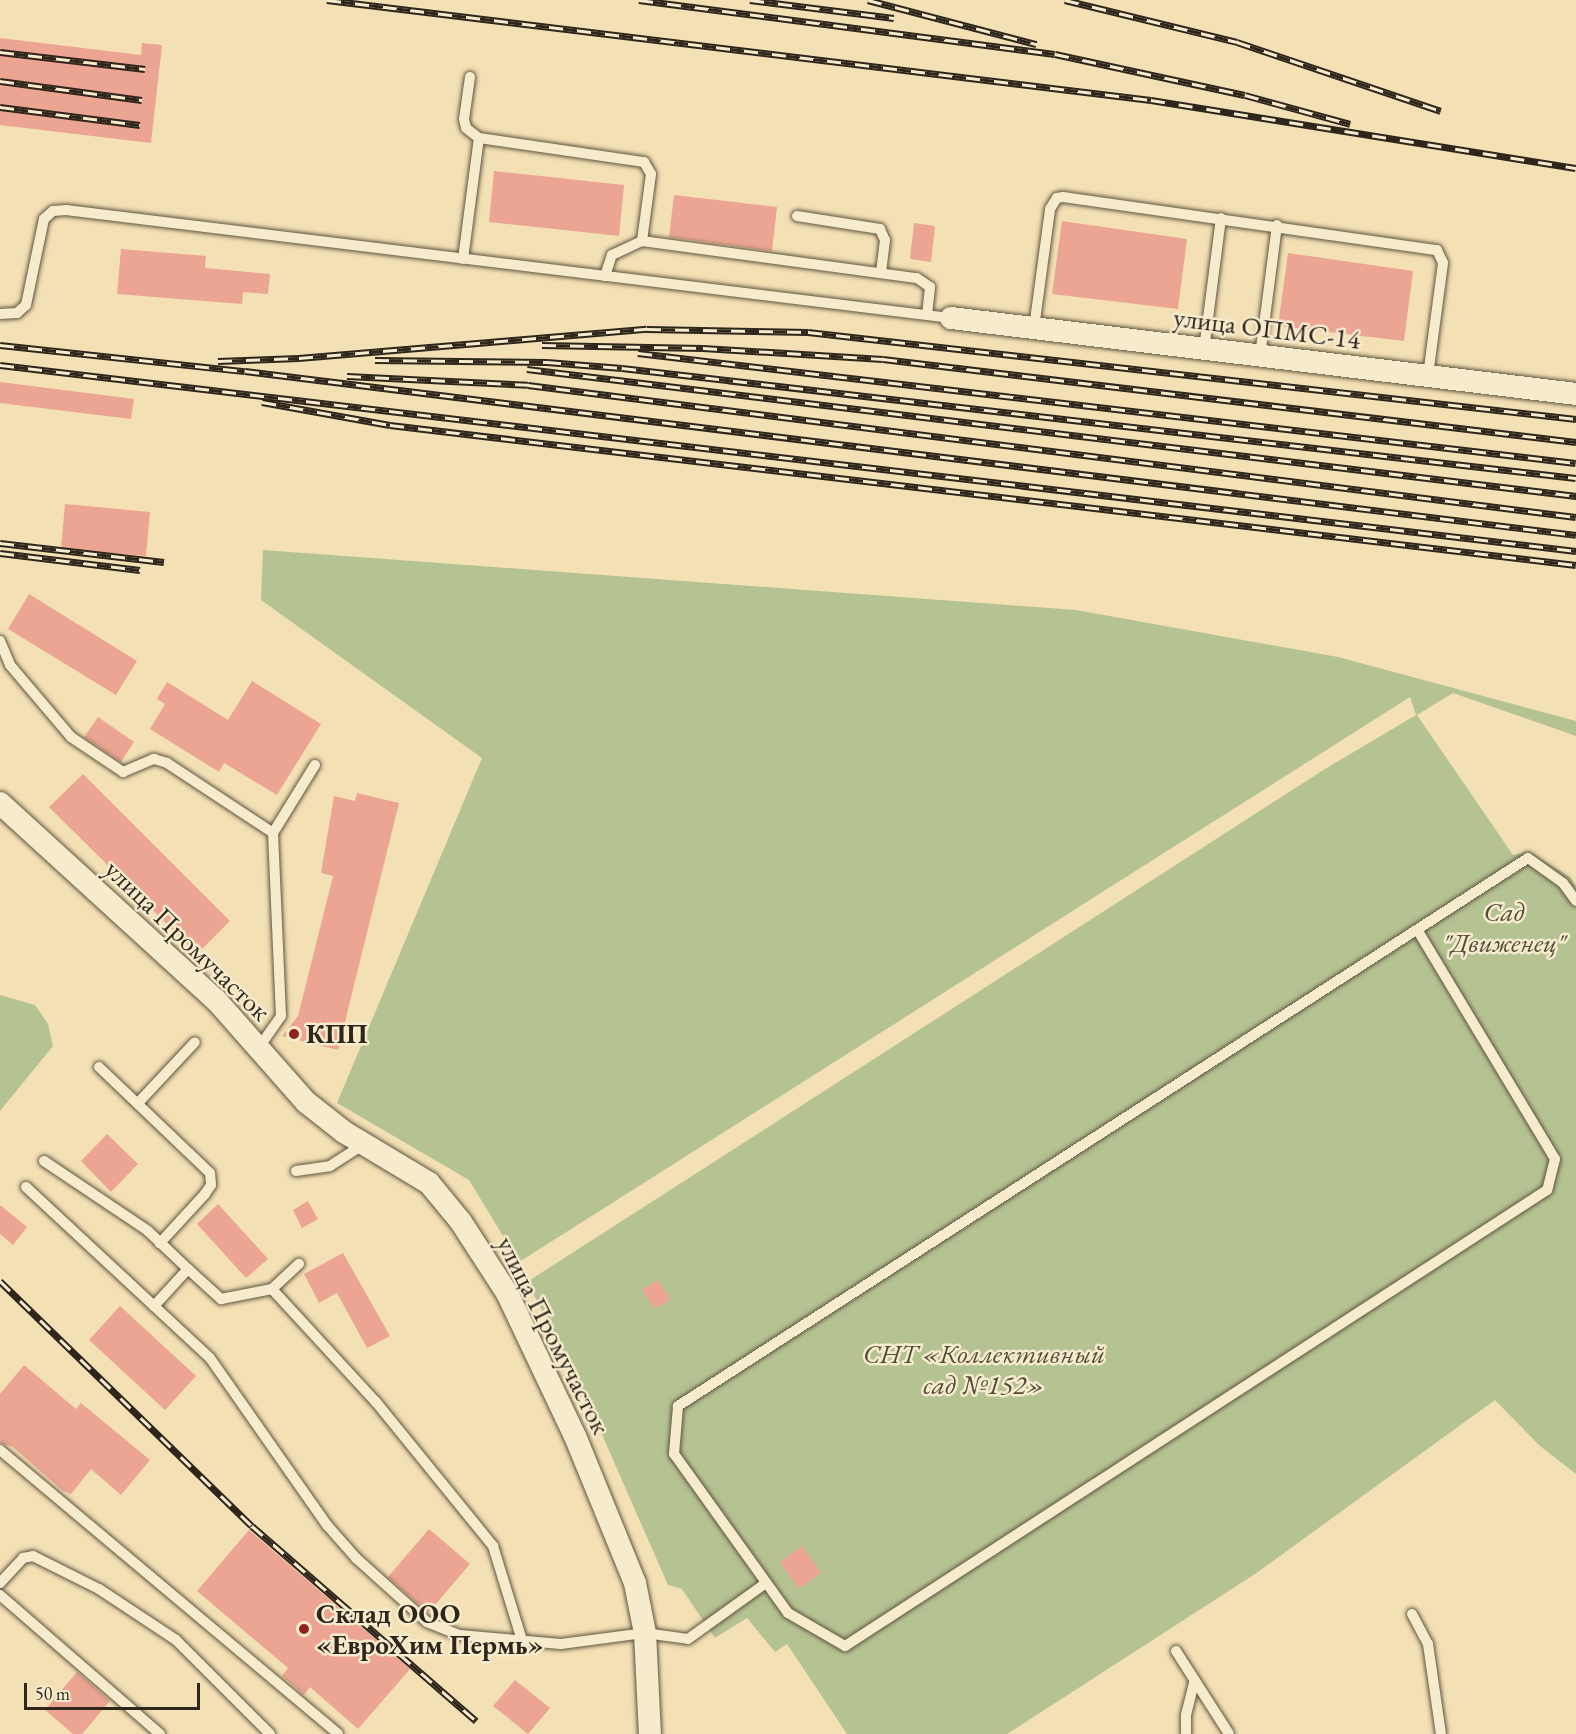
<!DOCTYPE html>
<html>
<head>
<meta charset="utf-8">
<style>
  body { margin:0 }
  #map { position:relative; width:1576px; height:1734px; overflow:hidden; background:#f3e0b4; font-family:"EB Garamond",serif }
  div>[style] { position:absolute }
  .green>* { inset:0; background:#b5c392 }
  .building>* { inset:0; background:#eba592 }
  .roads { filter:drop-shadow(0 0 2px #5f5441) drop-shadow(0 0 2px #5f5441) }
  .lane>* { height:10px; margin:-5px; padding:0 5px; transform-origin:5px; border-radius:5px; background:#f7ebce }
  .street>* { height:22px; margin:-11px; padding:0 11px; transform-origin:11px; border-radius:11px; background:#f7ebce }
  .rail>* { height:7px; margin-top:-3.5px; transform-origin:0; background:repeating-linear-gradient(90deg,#f7ebce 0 14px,#2e251b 0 28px); box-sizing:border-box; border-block:2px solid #2e251b }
  .dots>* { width:16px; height:16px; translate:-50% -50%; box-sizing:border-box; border:3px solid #f7ebce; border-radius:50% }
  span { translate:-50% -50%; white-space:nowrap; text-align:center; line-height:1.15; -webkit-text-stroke:5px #f7ebce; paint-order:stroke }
  .street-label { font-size:27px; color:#2e251b }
  .park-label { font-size:27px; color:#504c39; font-style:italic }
  .poi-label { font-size:27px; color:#2e251b; font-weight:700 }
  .left { translate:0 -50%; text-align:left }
  .scale { position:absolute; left:24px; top:1683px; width:176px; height:27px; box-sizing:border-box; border:3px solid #2e251b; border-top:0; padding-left:8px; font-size:18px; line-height:21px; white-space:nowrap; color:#2e251b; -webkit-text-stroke:4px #f7ebce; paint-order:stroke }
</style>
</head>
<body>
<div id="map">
  <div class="green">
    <i style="clip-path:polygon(263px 550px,1076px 610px,1338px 657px,1576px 721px,1576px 736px,1453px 693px,1417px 715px,1513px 855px,1529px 851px,1570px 877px,1576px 886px,1576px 1474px,1540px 1446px,1495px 1400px,1255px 1574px,1007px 1734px,847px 1734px,787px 1644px,775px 1652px,747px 1618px,715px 1638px,682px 1589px,668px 1585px,575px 1373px,527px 1282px,1325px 769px,1416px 715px,1410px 697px,519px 1262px,469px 1180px,337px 1103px,482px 758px,261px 600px)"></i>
    <i style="clip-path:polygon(0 995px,35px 1005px,48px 1024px,53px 1046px,0 1111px)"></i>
  </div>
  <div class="building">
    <i style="clip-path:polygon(0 38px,141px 55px,142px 43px,162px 45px,151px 143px,0 125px)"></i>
    <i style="clip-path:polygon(494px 171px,624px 185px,619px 236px,489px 222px)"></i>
    <i style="clip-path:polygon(674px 195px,777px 207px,772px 251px,669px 237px)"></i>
    <i style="clip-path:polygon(1062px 221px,1187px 239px,1178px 309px,1052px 294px)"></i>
    <i style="clip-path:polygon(914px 223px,935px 226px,931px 262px,910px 259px)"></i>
    <i style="clip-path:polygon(121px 249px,206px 256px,205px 268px,270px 274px,268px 294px,243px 292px,242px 304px,117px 294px)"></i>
    <i style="clip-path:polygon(1288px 253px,1413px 271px,1404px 341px,1278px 326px)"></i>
    <i style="clip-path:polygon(0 382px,134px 399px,131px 419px,0 403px)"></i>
    <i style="clip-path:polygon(65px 504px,150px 512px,146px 556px,61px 549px)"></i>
    <i style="clip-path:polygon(29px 594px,137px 661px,116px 695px,8px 629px)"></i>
    <i style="clip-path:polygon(252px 681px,321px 724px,277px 795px,224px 763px,219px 772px,150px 729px,165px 704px,157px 699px,167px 682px,228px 720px)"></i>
    <i style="clip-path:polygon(98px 717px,134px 742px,121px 762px,84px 737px)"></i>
    <i style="clip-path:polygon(83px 774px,230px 921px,197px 954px,49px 807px)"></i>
    <i style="clip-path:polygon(357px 793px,399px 803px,338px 1050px,282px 1036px,298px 1016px,333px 876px,321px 873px,334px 796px,355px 801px)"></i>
    <i style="clip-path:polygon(107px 1134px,138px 1164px,111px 1192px,81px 1161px)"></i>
    <i style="clip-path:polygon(308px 1201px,318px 1219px,302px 1228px,293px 1210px)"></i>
    <i style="clip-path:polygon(218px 1204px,268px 1259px,246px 1278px,197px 1224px)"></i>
    <i style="clip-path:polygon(0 1205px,27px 1227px,13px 1245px,0 1234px)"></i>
    <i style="clip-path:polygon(343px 1253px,390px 1336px,367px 1348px,337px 1293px,319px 1303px,304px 1274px)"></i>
    <i style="clip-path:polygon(657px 1280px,671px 1299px,655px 1309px,642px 1290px)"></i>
    <i style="clip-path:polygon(120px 1306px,196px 1376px,165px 1410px,89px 1340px)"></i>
    <i style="clip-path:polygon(24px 1365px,76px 1409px,81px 1403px,150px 1460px,121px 1495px,91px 1469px,71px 1494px,63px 1491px,13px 1447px,0 1443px,0 1394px)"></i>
    <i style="clip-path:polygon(429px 1529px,470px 1564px,428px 1613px,388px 1577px)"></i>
    <i style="clip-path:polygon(249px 1530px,410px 1669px,358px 1729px,310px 1687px,304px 1695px,282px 1676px,288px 1668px,197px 1591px)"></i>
    <i style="clip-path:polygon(802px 1546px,821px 1573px,799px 1589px,780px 1562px)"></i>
    <i style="clip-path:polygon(77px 1672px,110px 1701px,82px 1734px,73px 1734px,45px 1710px)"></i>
    <i style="clip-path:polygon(515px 1680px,550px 1708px,528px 1734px,493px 1706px)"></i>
  </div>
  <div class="roads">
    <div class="lane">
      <i style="left:470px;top:77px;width:42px;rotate:98.1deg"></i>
      <i style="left:464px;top:119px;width:9px;rotate:77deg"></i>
      <i style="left:466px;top:128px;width:16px;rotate:38deg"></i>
      <i style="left:479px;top:138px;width:167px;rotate:8.3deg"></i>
      <i style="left:644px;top:162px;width:14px;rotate:60deg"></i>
      <i style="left:651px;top:174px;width:68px;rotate:97.7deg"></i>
      <i style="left:797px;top:216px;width:84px;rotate:8.9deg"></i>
      <i style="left:880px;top:229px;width:12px;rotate:66deg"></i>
      <i style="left:885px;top:240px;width:33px;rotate:97deg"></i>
      <i style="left:463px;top:259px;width:122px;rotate:-82.5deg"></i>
      <i style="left:605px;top:276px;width:22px;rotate:-72deg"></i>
      <i style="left:612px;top:255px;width:33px;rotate:-25deg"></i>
      <i style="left:642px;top:241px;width:277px;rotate:7.7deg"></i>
      <i style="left:917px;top:278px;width:16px;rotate:35deg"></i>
      <i style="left:930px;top:287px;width:28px;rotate:96deg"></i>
      <i style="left:0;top:314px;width:17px;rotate:-3deg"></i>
      <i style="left:17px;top:313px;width:12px;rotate:-42deg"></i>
      <i style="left:26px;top:305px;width:88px;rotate:-78.2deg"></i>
      <i style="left:44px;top:219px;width:12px;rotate:-42deg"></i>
      <i style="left:53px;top:211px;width:13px;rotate:-4deg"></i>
      <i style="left:66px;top:210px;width:892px;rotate:6.96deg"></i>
      <i style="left:1034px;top:328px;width:120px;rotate:-82.3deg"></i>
      <i style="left:1050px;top:209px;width:13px;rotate:-58deg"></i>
      <i style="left:1057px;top:198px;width:6px;rotate:-9deg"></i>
      <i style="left:1063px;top:197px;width:378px;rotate:8.1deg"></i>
      <i style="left:1437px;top:250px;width:14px;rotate:65deg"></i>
      <i style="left:1443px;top:263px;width:114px;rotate:97.6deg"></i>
      <i style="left:1204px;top:349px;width:132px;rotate:-82.6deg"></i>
      <i style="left:1260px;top:356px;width:132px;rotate:-82.6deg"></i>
      <i style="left:0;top:641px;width:26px;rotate:67deg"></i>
      <i style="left:10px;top:665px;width:94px;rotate:49.7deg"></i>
      <i style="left:71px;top:737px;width:63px;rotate:33.9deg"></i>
      <i style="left:123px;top:772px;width:34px;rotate:-23deg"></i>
      <i style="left:154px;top:759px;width:14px;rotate:17deg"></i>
      <i style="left:167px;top:763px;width:127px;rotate:33.4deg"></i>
      <i style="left:273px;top:833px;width:183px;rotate:87.5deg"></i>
      <i style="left:281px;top:1016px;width:39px;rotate:125deg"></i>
      <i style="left:273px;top:833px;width:80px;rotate:-58.3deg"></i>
      <i style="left:1418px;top:931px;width:266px;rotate:59deg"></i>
      <i style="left:1555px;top:1159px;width:32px;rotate:104deg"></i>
      <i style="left:1547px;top:1190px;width:837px;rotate:146.99deg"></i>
      <i style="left:845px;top:1646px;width:66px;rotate:-149.9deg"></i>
      <i style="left:788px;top:1613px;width:196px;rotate:-125.6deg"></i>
      <i style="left:674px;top:1454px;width:48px;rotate:-85.2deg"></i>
      <i style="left:678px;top:1406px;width:1011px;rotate:-32.81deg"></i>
      <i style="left:1528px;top:858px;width:43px;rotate:35.5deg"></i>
      <i style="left:1563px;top:883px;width:22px;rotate:54deg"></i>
      <i style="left:99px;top:1067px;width:153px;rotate:43.7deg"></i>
      <i style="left:210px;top:1173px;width:12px;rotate:85deg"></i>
      <i style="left:211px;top:1185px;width:11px;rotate:124deg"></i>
      <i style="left:205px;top:1194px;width:67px;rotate:132.6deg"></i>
      <i style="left:138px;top:1103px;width:83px;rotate:-46.9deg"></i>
      <i style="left:44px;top:1161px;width:125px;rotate:33.9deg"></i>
      <i style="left:148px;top:1231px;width:55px;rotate:43.5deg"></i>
      <i style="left:296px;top:1171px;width:34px;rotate:-8deg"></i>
      <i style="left:330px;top:1166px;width:40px;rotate:-32.9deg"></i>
      <i style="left:26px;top:1187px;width:251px;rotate:42.9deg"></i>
      <i style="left:210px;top:1358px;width:204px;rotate:55deg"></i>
      <i style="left:327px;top:1525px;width:44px;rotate:48.7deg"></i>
      <i style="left:356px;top:1558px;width:96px;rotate:42deg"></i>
      <i style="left:427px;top:1622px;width:35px;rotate:22deg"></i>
      <i style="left:460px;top:1635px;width:101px;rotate:5.1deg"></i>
      <i style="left:561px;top:1644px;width:85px;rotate:-7.5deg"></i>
      <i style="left:645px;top:1633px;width:43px;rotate:7.9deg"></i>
      <i style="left:688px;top:1639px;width:96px;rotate:-35.7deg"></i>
      <i style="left:272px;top:1289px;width:37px;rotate:-43deg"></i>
      <i style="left:154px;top:1306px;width:50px;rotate:-47.4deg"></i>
      <i style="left:188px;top:1269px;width:45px;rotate:42.3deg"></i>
      <i style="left:221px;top:1299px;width:52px;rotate:-11.1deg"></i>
      <i style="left:272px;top:1289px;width:154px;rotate:47.4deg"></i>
      <i style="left:376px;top:1402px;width:186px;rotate:50.9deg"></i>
      <i style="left:493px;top:1546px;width:98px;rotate:72.9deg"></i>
      <i style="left:0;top:1450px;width:441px;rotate:40deg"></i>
      <i style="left:0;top:1583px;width:34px;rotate:-47deg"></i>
      <i style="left:23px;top:1558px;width:10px;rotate:-11deg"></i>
      <i style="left:33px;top:1556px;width:74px;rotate:26.6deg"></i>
      <i style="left:99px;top:1589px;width:92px;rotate:33.5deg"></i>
      <i style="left:176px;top:1640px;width:133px;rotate:45deg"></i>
      <i style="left:0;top:1595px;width:212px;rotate:41deg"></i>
      <i style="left:1412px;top:1614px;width:34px;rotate:62deg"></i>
      <i style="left:1428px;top:1644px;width:91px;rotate:81.8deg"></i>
      <i style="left:1176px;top:1651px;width:98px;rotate:57.4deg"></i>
      <i style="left:1186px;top:1734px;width:19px;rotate:-90deg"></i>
      <i style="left:1186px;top:1715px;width:36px;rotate:-76deg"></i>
    </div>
    <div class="street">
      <i style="left:951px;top:318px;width:630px;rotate:6.93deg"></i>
      <i style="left:0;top:803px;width:292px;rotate:42.4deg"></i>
      <i style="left:216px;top:1000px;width:136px;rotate:48.6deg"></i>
      <i style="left:306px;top:1102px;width:48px;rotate:38.3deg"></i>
      <i style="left:344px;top:1132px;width:99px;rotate:31deg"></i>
      <i style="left:429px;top:1183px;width:50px;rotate:50.6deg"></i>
      <i style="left:461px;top:1222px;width:85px;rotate:57.1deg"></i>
      <i style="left:507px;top:1293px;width:158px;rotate:64.6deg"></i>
      <i style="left:575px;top:1436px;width:159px;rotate:67.8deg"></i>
      <i style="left:635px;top:1583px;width:51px;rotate:78.7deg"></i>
      <i style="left:645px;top:1633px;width:101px;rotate:87.2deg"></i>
    </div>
  </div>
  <div class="rail">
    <i style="left:327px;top:0;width:830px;rotate:6.92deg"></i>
    <i style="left:1151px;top:100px;width:430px;rotate:9.1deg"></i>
    <i style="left:639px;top:0;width:419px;rotate:7.4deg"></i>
    <i style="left:1055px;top:54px;width:194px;rotate:12.2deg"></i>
    <i style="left:1245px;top:95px;width:109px;rotate:15.4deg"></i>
    <i style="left:750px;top:0;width:145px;rotate:7.1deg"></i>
    <i style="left:868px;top:0;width:174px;rotate:14.7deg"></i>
    <i style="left:1065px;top:0;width:177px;rotate:13.7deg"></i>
    <i style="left:1237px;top:42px;width:215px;rotate:18.7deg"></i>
    <i style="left:0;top:52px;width:146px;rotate:6.7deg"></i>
    <i style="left:0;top:81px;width:143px;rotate:7.6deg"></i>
    <i style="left:0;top:107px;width:141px;rotate:7.3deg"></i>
    <i style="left:0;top:345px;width:246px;rotate:6.1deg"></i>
    <i style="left:245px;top:371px;width:1341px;rotate:7.02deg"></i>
    <i style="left:542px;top:345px;width:161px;rotate:1.1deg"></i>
    <i style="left:703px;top:348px;width:180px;rotate:3.5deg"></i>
    <i style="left:883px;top:359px;width:698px;rotate:6.83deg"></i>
    <i style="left:638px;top:353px;width:944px;rotate:6.69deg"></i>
    <i style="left:375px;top:360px;width:172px;rotate:0.7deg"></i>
    <i style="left:547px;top:362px;width:75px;rotate:4.6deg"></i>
    <i style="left:622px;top:368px;width:960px;rotate:6.58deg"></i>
    <i style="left:218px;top:361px;width:81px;rotate:-2.1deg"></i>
    <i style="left:299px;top:358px;width:349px;rotate:-4.8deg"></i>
    <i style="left:647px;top:329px;width:161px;rotate:1.1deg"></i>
    <i style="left:808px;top:332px;width:773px;rotate:6.46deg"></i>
    <i style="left:0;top:365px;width:1587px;rotate:6.73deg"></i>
    <i style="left:527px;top:369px;width:1057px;rotate:6.9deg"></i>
    <i style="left:347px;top:376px;width:181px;rotate:2.8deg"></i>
    <i style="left:528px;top:385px;width:1056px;rotate:7.18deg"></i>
    <i style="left:262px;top:402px;width:130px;rotate:10.2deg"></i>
    <i style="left:390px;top:425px;width:1194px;rotate:6.73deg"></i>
    <i style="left:0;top:543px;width:165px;rotate:6.6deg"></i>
    <i style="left:0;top:553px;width:141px;rotate:6.9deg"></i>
    <i style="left:0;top:1281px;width:351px;rotate:44.2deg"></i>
    <i style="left:252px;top:1526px;width:297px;rotate:41deg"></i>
  </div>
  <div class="dots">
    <i style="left:294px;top:1034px;background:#8f2418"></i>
    <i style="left:304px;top:1629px;background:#8f2418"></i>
  </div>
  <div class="street-label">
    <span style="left:1267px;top:328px;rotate:7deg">улица ОПМС-14</span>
    <span style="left:188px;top:940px;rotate:44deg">улица Промучасток</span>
    <span style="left:554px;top:1335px;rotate:63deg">улица Промучасток</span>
  </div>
  <div class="park-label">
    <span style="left:1504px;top:927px">Сад<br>"Движенец"</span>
    <span style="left:984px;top:1369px">СНТ «Коллективный<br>сад №152»</span>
  </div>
  <div class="poi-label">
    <span class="left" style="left:306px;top:1034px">КПП</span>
    <span class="left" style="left:316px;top:1629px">Склад ООО<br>«ЕвроХим Пермь»</span>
  </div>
  <div class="scale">50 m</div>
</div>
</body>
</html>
